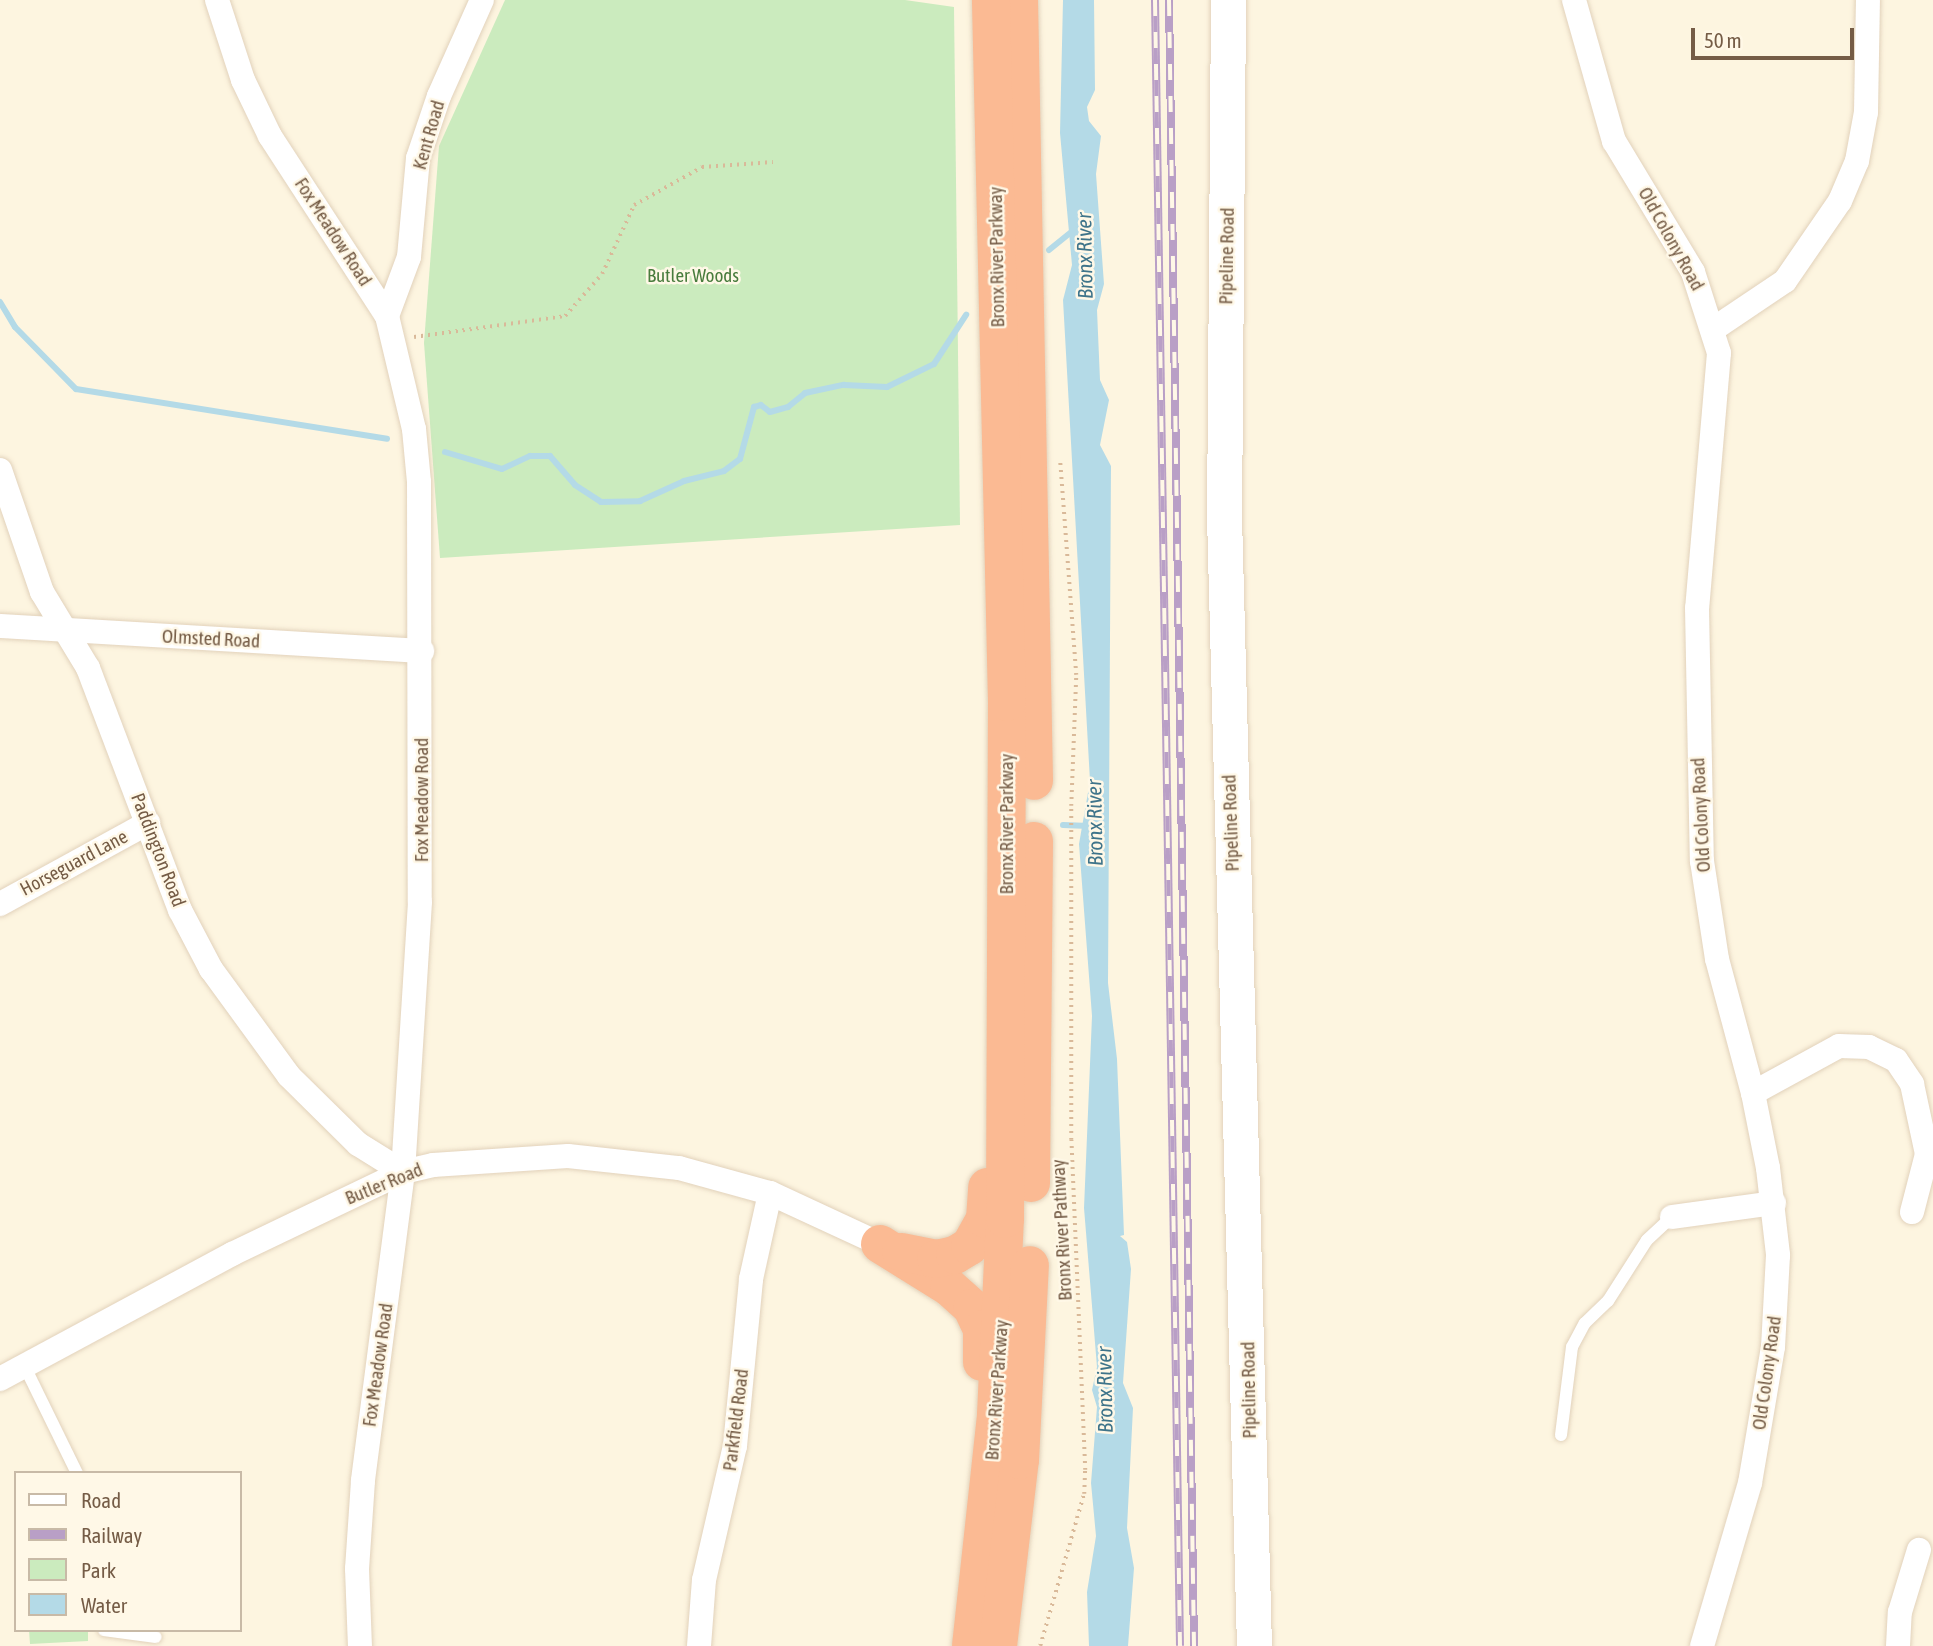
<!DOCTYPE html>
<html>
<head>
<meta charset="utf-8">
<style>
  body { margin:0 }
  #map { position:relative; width:1933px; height:1646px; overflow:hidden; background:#fdf5e0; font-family:"Asap Condensed",sans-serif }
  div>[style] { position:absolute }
  .green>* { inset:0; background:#cbebbe }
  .water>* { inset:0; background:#b4dae7 }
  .stream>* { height:6px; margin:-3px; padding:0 3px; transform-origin:3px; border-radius:3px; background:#b4dae7 }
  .path>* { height:3.5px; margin-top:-1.75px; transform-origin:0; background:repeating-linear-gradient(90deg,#d9b999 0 2px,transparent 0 7px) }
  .roads { filter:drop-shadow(0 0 2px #e2d2bb) drop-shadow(0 0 2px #e2d2bb) }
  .lane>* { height:12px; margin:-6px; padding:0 6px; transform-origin:6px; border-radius:6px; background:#fff }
  .street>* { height:24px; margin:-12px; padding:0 12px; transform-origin:12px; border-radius:12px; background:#fff }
  .secondary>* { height:35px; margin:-17.5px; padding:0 17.5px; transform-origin:17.5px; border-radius:17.5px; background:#fff }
  .highway>* { height:38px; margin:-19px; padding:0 19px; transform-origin:19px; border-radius:19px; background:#fbba93 }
  .rail>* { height:8px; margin-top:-4px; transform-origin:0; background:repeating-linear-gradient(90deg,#fff8e7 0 16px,#b99fc6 0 32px); box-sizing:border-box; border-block:2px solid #b99fc6 }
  span { translate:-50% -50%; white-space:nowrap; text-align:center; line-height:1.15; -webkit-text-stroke:5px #fff8e7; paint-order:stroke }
  .street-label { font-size:19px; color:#755c46 }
  .park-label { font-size:19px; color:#497c3d }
  .water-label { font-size:21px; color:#3f748a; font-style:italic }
  .legend { position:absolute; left:14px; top:1471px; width:228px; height:161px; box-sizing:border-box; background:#fff8e7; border:2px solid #c8baa7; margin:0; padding:9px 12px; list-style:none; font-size:21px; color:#755c46 }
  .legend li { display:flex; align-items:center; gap:14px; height:35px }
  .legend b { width:35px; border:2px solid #c8baa7 }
  .scale { position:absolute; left:1691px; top:28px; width:163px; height:32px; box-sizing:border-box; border:4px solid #755c46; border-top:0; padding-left:9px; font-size:21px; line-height:24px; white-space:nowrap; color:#755c46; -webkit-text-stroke:5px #fff8e7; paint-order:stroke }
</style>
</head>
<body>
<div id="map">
  <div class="green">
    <i style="clip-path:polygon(505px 0,905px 0,954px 7px,960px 525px,440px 558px,424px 343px,439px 146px)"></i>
    <i style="clip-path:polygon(29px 1630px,88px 1630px,88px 1641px,30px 1644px)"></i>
  </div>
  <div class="water">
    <i style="clip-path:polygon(1063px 0,1094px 0,1095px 90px,1087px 107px,1089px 121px,1101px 136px,1096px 174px,1104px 284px,1097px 310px,1100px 380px,1109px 400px,1100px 445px,1111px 466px,1108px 983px,1117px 1059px,1124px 1235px,1120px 1236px,1127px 1242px,1131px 1269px,1123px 1383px,1133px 1408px,1127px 1528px,1134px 1568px,1128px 1646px,1089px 1646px,1087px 1592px,1096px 1536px,1091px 1483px,1097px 1407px,1092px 1390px,1097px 1367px,1084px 1208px,1092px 1016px,1079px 844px,1090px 781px,1063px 300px,1072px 265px,1060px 133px)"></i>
  </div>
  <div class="stream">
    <i style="left:1049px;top:250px;width:33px;rotate:-39deg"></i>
    <i style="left:0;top:302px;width:29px;rotate:59deg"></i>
    <i style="left:15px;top:327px;width:87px;rotate:45.5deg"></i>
    <i style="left:76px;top:389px;width:315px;rotate:9.1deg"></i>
    <i style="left:445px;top:452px;width:59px;rotate:16.6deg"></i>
    <i style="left:502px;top:469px;width:31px;rotate:-25deg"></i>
    <i style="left:530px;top:456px;width:20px"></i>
    <i style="left:550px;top:456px;width:38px;rotate:49deg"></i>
    <i style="left:575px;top:485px;width:31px;rotate:33deg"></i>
    <i style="left:601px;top:502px;width:39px;rotate:-1deg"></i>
    <i style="left:640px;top:501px;width:48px;rotate:-24.4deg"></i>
    <i style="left:684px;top:481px;width:41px;rotate:-14deg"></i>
    <i style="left:724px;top:471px;width:20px;rotate:-37deg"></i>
    <i style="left:740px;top:459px;width:54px;rotate:-74.9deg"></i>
    <i style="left:754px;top:407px;width:7px;rotate:-16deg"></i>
    <i style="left:761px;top:405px;width:11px;rotate:38deg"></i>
    <i style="left:770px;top:412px;width:19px;rotate:-16deg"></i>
    <i style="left:788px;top:407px;width:22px;rotate:-39deg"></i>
    <i style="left:805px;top:393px;width:40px;rotate:-12deg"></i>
    <i style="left:844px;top:385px;width:43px;rotate:2.7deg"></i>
    <i style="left:887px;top:387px;width:52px;rotate:-26.1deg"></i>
    <i style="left:934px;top:364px;width:59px;rotate:-56.9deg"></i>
    <i style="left:1063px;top:825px;width:26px;rotate:2deg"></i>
  </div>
  <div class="path">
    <i style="left:414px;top:337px;width:152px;rotate:-7.9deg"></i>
    <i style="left:565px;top:316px;width:56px;rotate:-48.6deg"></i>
    <i style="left:602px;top:274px;width:76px;rotate:-65.1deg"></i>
    <i style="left:634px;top:205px;width:78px;rotate:-29.2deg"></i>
    <i style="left:702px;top:167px;width:71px;rotate:-4deg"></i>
    <i style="left:1040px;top:1646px;width:158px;rotate:-73.9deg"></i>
    <i style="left:1084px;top:1494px;width:24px;rotate:-88deg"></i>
    <i style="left:1085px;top:1470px;width:330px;rotate:-92.4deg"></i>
    <i style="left:1071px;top:1140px;width:334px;rotate:-90deg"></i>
    <i style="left:1071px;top:806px;width:131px;rotate:-87.8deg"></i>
    <i style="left:1076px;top:675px;width:216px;rotate:-94.3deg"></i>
  </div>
  <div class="roads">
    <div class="lane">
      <i style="left:24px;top:1365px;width:120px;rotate:63.9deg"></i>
      <i style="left:1561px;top:1435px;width:89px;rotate:-82.9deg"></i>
      <i style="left:1572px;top:1347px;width:27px;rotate:-62deg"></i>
      <i style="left:1585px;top:1323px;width:32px;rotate:-44deg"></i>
      <i style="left:1608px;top:1301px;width:72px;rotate:-57.4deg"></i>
      <i style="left:1647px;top:1240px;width:34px;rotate:-43deg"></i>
      <i style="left:104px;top:1630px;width:52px;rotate:7.7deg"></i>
    </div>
    <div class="street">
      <i style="left:217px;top:0;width:84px;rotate:72deg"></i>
      <i style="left:243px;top:80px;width:62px;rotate:64.3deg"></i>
      <i style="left:270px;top:136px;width:215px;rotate:57deg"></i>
      <i style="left:387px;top:316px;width:116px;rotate:76.6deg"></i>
      <i style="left:414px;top:429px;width:53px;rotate:84.6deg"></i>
      <i style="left:419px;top:482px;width:420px;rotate:89.9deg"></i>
      <i style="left:420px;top:902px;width:271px;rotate:93.6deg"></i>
      <i style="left:403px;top:1172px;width:312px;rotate:97.4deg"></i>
      <i style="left:363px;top:1481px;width:88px;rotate:93.9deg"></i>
      <i style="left:357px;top:1569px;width:77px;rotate:87.8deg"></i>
      <i style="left:1574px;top:0;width:147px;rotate:74.2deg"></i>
      <i style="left:1614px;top:141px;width:153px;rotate:58.9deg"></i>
      <i style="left:1693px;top:272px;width:85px;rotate:72.2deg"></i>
      <i style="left:1719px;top:353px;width:256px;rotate:94.9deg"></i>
      <i style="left:1697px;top:608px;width:253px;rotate:88.9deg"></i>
      <i style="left:1702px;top:861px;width:99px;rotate:81.3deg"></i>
      <i style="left:1717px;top:959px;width:139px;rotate:75deg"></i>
      <i style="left:1753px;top:1093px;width:76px;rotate:78.7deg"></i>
      <i style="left:1768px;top:1168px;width:88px;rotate:83.4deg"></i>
      <i style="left:1778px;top:1255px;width:92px;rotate:93.1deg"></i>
      <i style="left:1773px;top:1347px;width:138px;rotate:99.6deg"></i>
      <i style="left:1750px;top:1483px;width:170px;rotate:106.4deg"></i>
      <i style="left:387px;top:316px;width:63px;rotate:-69.6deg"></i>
      <i style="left:409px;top:257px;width:99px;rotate:-84.8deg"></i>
      <i style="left:418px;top:158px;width:65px;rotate:-71.3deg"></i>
      <i style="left:439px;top:96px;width:105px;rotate:-65.9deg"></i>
      <i style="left:1715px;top:328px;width:84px;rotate:-33.9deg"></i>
      <i style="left:1785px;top:281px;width:97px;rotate:-55.5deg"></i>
      <i style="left:1840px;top:201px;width:43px;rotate:-67deg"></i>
      <i style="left:1857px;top:161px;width:50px;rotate:-79.6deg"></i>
      <i style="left:1866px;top:112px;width:112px;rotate:-89deg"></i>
      <i style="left:0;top:470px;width:129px;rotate:71deg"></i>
      <i style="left:42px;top:592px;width:89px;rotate:58.8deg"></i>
      <i style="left:88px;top:668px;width:259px;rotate:69.2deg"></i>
      <i style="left:180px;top:910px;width:67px;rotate:62.3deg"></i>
      <i style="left:211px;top:969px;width:132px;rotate:53.9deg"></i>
      <i style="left:289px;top:1076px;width:97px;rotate:44.6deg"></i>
      <i style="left:358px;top:1144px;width:53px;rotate:31.9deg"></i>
      <i style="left:0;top:626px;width:423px;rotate:3.4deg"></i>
      <i style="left:0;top:904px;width:169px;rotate:-28.7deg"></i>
      <i style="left:1753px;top:1093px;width:98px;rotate:-28.7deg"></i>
      <i style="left:1839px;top:1046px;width:30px;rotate:2deg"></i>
      <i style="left:1869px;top:1047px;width:30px;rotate:26deg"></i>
      <i style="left:1896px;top:1060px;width:29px;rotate:56deg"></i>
      <i style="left:1912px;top:1084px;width:72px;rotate:77.9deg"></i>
      <i style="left:1927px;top:1154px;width:60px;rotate:104.5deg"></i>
      <i style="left:1672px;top:1217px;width:103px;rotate:-7.8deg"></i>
      <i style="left:0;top:1379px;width:264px;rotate:-28.3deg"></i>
      <i style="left:232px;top:1254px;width:190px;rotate:-25.6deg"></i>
      <i style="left:403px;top:1172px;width:31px;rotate:-13deg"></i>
      <i style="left:433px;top:1165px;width:135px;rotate:-3.8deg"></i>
      <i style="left:568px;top:1156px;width:112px;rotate:6.2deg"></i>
      <i style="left:679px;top:1168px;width:94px;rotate:15.4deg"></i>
      <i style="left:770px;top:1193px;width:121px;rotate:24.9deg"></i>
      <i style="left:699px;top:1646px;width:66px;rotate:-85.7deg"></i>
      <i style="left:704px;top:1580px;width:138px;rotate:-77deg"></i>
      <i style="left:735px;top:1446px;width:168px;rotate:-84.5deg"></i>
      <i style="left:751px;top:1279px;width:88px;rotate:-77.5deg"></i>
      <i style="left:1898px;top:1646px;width:34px;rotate:-87deg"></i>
      <i style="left:1900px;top:1612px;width:65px;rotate:-73deg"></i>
    </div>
    <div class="secondary">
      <i style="left:1228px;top:0;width:516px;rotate:90.44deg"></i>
      <i style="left:1224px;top:516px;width:1130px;rotate:88.48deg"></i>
    </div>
    <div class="highway">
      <i style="left:1019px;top:0;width:781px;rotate:88.9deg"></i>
      <i style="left:1031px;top:1183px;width:342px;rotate:-89.5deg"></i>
      <i style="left:880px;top:1244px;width:81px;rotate:31.9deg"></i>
      <i style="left:949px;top:1287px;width:31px;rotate:42deg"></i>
      <i style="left:972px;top:1308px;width:23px;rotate:65deg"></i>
      <i style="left:982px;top:1329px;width:33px;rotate:90deg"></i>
      <i style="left:901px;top:1252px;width:36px;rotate:11deg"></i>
      <i style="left:936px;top:1259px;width:19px;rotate:-12deg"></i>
      <i style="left:955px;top:1255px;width:17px;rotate:-31deg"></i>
      <i style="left:970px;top:1246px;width:31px;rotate:-61deg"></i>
      <i style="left:985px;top:1219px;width:32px;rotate:-86deg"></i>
      <i style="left:971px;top:1646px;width:232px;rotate:-83.8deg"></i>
      <i style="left:996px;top:1415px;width:196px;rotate:-87.4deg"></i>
      <i style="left:1005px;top:1219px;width:517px;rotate:-89.78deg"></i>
      <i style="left:1007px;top:702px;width:702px;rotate:-91.31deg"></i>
      <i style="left:998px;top:1646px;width:187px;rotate:-83.3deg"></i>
      <i style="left:1020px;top:1460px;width:195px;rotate:-87.1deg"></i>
    </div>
  </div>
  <div class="rail">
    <i style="left:1155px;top:0;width:1646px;rotate:89.13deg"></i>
    <i style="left:1169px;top:0;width:1646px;rotate:89.13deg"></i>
  </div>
  <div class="street-label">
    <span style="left:429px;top:135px;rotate:-74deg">Kent Road</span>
    <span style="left:333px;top:232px;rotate:57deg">Fox Meadow Road</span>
    <span style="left:1671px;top:239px;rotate:61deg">Old Colony Road</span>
    <span style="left:1227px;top:256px;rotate:-89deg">Pipeline Road</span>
    <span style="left:997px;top:257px;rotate:-91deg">Bronx River Parkway</span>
    <span style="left:211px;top:639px;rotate:3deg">Olmsted Road</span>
    <span style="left:422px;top:800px;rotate:-90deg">Fox Meadow Road</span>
    <span style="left:1701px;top:815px;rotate:-93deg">Old Colony Road</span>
    <span style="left:1231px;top:823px;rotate:-92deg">Pipeline Road</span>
    <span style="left:1007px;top:824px;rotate:-90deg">Bronx River Parkway</span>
    <span style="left:158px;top:850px;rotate:69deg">Paddington Road</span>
    <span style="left:74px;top:863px;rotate:-28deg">Horseguard Lane</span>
    <span style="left:384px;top:1184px;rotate:-22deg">Butler Road</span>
    <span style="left:1062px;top:1230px;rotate:-93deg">Bronx River Pathway</span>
    <span style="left:378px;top:1365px;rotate:-82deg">Fox Meadow Road</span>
    <span style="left:1767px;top:1373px;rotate:-82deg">Old Colony Road</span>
    <span style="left:997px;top:1390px;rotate:-86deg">Bronx River Parkway</span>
    <span style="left:1249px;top:1390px;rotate:-91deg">Pipeline Road</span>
    <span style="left:736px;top:1420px;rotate:-83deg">Parkfield Road</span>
  </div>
  <div class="park-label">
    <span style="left:693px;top:276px">Butler Woods</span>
  </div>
  <div class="water-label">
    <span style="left:1084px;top:256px;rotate:-91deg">Bronx River</span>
    <span style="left:1094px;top:823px;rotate:-91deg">Bronx River</span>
    <span style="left:1104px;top:1390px;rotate:-91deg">Bronx River</span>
  </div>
  <ul class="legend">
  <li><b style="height:9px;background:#fff"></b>Road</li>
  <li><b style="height:9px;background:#b99fc6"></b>Railway</li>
  <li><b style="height:19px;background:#cbebbe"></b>Park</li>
  <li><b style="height:19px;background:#b4dae7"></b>Water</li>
  </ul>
  <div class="scale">50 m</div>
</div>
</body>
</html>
